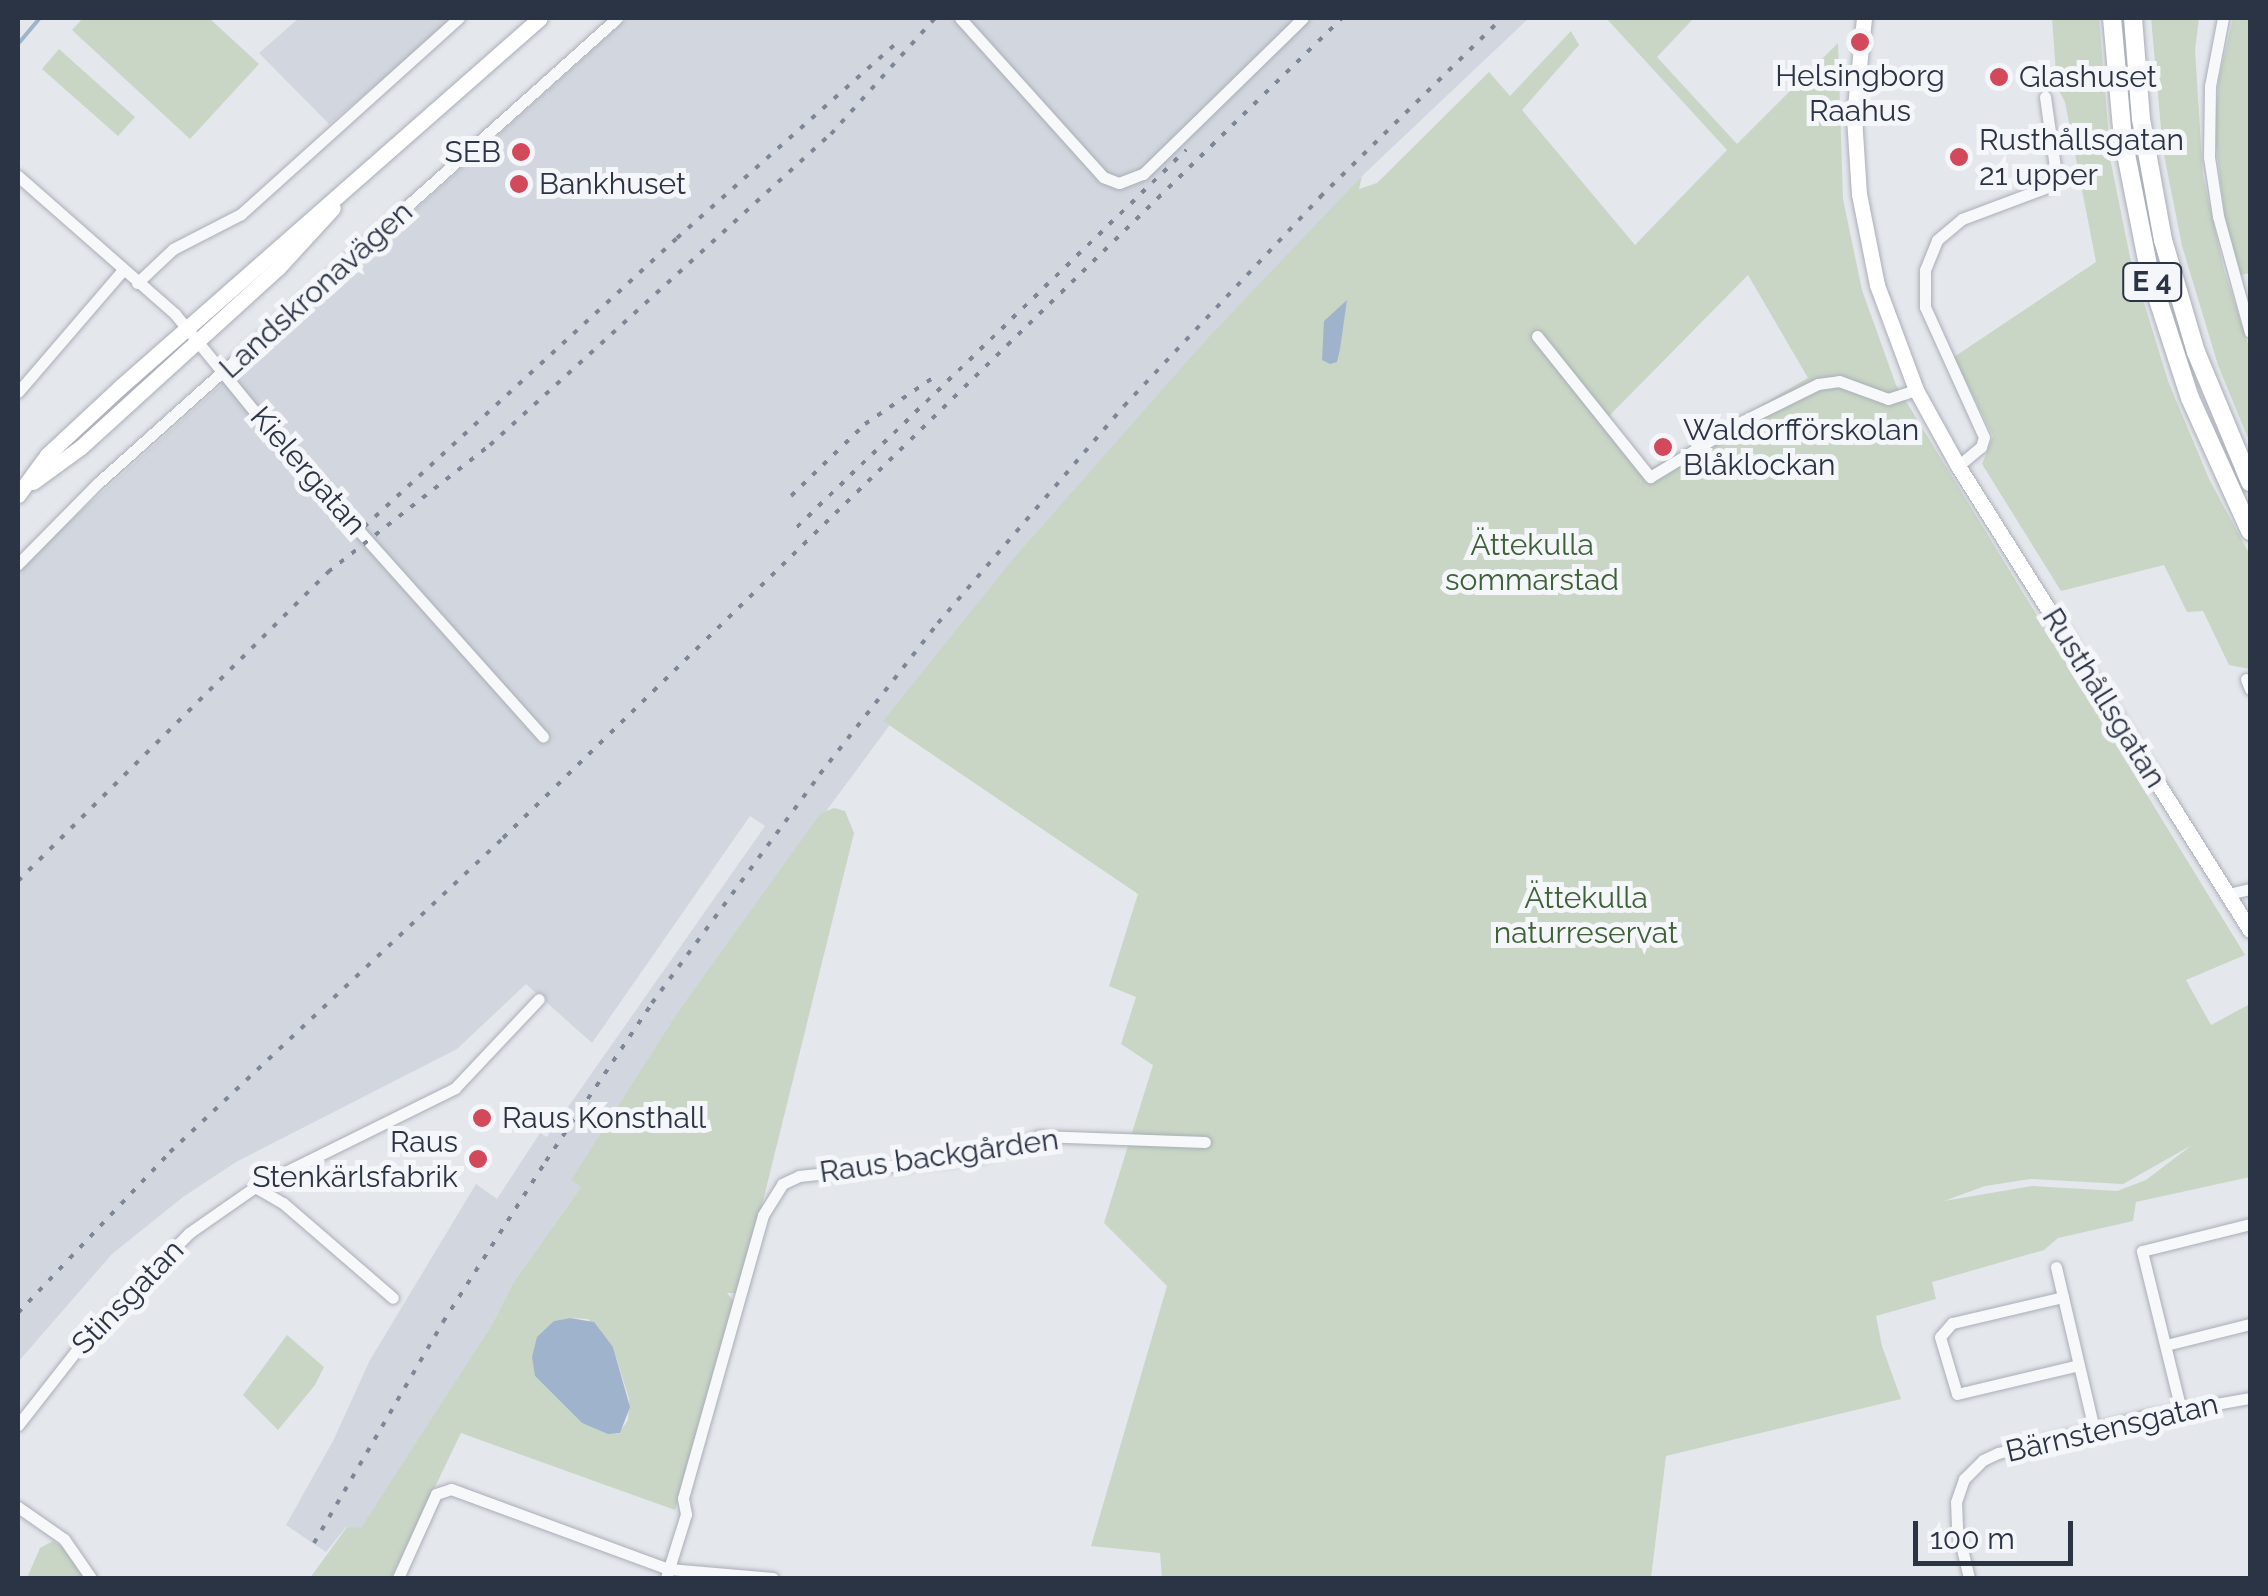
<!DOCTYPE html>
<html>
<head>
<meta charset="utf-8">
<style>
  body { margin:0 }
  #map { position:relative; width:2268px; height:1596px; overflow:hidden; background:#e4e7ec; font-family:Raleway,sans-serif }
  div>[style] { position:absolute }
  .built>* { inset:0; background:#d2d6de }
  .green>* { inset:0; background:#c9d6c5 }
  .water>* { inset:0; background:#9fb4cc }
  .stream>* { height:4px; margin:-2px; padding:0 2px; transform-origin:2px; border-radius:2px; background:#9fb4cc }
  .roads { filter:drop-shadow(0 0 2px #a9aeb7) drop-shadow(0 0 2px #a9aeb7) }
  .minor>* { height:11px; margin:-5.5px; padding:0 5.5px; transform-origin:5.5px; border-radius:5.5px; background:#f7f8fa }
  .major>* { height:15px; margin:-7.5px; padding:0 7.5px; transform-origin:7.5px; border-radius:7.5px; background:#fff }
  .highway>* { height:18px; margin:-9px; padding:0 9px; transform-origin:9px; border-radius:9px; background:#fff }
  .rail>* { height:4px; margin-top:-2px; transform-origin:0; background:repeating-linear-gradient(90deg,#7d8696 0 5px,transparent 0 15px) }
  .dots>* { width:28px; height:28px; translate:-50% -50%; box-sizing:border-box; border:5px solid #f4f6f9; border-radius:50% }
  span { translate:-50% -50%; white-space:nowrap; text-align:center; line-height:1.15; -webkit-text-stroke:10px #f4f6f9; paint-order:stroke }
  .shield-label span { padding:2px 8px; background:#f4f6f9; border:2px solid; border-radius:8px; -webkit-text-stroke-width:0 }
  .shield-label { font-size:28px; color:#2b3445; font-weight:700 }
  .poi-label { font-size:30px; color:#2b3445 }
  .left { translate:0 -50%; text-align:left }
  .right { translate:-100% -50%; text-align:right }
  .street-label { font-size:30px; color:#2b3445 }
  .park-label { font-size:30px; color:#3f6138 }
  .frame { position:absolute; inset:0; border:20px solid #2b3445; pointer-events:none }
  .scale { position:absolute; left:1913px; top:1521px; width:160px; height:45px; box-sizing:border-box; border:5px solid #2b3445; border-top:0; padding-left:12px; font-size:30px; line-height:35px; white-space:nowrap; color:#2b3445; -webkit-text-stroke:8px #f4f6f9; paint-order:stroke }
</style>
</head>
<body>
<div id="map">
  <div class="built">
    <i style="clip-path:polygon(299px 18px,457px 18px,329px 124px,259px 53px)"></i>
    <i style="clip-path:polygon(628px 18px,1529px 18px,1362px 176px,1144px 414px,917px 688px,675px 1016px,572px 1179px,581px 1187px,513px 1283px,491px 1326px,361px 1529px,346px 1527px,326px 1552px,286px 1525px,333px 1441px,370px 1360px,476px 1184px,497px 1199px,540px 1133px,547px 1137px,765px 826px,750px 816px,592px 1043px,526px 984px,457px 1049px,236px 1162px,183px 1197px,112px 1254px,18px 1362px,18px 568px)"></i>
  </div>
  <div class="green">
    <i style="clip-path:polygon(83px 18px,209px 18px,259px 64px,190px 139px,72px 30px)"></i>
    <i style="clip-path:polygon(evenodd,1606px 18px,1694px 18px,1657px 57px,1737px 144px,1838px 43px,1843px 199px,1862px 290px,1896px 385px,2245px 955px,2186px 980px,2211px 1025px,2250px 1004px,2250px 1177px,2136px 1202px,2133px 1221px,2058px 1238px,2044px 1250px,1932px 1282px,1936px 1299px,1876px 1316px,1882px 1346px,1901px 1399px,1666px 1456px,1651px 1578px,1162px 1578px,1160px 1553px,1091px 1546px,1167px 1286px,1104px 1223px,1153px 1065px,1121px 1044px,1136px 997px,1109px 986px,1138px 894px,883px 721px,1014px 558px,1206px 340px,1362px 176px,1359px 189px,1377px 183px,1489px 72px,1510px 96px,1571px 31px,1579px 45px,1522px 110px,1635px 245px,1727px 150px,1606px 18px,1748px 275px,1808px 378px,1650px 469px,1608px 417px,1748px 275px,1606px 18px,2192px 1145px,2146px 1180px,2117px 1191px,2032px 1186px,1944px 1201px,1985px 1186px,2030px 1179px,2123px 1184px,2192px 1145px)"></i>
    <i style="clip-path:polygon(2052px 18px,2099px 18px,2111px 163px,2130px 257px,2168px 381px,2209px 479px,2250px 555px,2250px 669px,2229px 665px,2203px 611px,2187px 612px,2164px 565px,2061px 591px,1982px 464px,1993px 436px,1954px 357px,2096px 262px,2065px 102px,2057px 87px)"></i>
    <i style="clip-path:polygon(2151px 18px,2199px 18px,2195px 50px,2203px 176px,2224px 270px,2250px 350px,2250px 443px,2218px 365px,2182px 246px,2163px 150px)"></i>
    <i style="clip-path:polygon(2233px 18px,2250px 18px,2250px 273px,2241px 275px,2225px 217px,2214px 130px,2219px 79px)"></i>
    <i style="clip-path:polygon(59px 49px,135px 117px,118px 136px,42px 69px)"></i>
    <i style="clip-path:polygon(evenodd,834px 808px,845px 811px,854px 833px,742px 1286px,737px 1293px,727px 1293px,737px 1305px,675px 1510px,461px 1433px,391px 1578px,310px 1578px,347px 1527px,361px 1528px,491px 1326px,513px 1283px,581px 1187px,571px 1180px,675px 1016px,821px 813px,834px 808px,570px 1318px,588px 1319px,613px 1347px,629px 1399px,628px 1420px,618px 1434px,582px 1423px,535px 1376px,554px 1321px,570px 1318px)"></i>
    <i style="clip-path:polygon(287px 1335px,324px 1367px,315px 1385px,278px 1430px,243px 1395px)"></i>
    <i style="clip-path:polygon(53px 1541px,64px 1548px,85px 1578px,27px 1578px,40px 1548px)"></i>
  </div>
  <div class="water">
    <i style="clip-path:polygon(1347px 300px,1340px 349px,1337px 362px,1330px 364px,1322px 360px,1324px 321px)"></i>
    <i style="clip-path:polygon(570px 1318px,594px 1322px,613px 1347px,630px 1407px,620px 1433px,608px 1434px,582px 1423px,535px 1376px,532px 1357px,537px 1337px,554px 1321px)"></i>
  </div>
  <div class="stream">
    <i style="left:18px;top:44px;width:34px;rotate:-50deg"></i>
  </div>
  <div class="roads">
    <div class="minor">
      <i style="left:960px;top:18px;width:214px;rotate:48deg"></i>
      <i style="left:1103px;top:177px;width:17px;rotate:21deg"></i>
      <i style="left:1119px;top:183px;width:26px;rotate:-21deg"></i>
      <i style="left:1143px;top:174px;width:223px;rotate:-44.3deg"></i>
      <i style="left:2223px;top:18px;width:69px;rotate:100.8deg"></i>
      <i style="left:2210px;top:86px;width:71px;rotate:90.8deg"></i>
      <i style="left:2209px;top:157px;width:60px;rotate:81.3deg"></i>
      <i style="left:2218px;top:216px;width:120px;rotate:74.6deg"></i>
      <i style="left:18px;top:176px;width:209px;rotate:41.3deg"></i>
      <i style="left:175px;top:314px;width:161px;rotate:50.8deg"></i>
      <i style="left:277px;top:439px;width:399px;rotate:48.2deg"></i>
      <i style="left:137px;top:283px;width:50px;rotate:-43.4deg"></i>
      <i style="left:173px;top:249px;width:76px;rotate:-27.2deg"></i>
      <i style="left:241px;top:214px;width:293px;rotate:-42deg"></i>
      <i style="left:1537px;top:336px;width:181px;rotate:51.3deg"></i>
      <i style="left:1650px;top:477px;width:104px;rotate:-31.2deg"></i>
      <i style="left:1739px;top:423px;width:88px;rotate:-26.3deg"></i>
      <i style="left:1818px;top:384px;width:21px;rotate:-8deg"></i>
      <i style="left:1839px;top:381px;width:52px;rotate:20.2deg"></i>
      <i style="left:1888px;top:399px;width:29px;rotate:-18deg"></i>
      <i style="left:18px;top:392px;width:161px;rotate:-49.3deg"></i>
      <i style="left:1958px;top:466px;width:30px;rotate:-40deg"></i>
      <i style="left:1981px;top:447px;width:10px;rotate:-73deg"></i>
      <i style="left:1984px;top:437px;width:143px;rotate:-114.4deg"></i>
      <i style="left:1925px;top:307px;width:37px;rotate:-90deg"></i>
      <i style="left:1925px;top:270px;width:32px;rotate:-68deg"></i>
      <i style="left:1937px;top:240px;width:33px;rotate:-40deg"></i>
      <i style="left:1962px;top:219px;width:91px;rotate:-20.6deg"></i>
      <i style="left:2047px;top:187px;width:22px;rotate:-68deg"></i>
      <i style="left:2055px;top:167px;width:71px;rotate:-98.1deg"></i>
      <i style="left:18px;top:564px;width:114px;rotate:-45.4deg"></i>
      <i style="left:98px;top:483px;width:697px;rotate:-41.86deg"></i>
      <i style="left:2246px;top:679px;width:11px;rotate:68deg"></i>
      <i style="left:2228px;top:894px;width:23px;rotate:-13deg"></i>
      <i style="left:255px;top:1187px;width:223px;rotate:-26.3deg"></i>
      <i style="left:455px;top:1088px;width:122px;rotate:-46.7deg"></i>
      <i style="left:2056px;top:1267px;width:166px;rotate:76.8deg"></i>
      <i style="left:2063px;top:1297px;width:114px;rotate:166.8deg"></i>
      <i style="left:1952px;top:1323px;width:18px;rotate:131deg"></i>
      <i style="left:1940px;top:1337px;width:59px;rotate:73.4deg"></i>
      <i style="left:1957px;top:1394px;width:125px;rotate:-13.4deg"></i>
      <i style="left:2166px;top:1345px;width:87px;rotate:-14deg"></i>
      <i style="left:2181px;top:1410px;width:164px;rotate:-103.8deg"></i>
      <i style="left:2142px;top:1251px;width:111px;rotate:-14deg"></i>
      <i style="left:18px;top:1425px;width:105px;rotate:-51.9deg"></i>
      <i style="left:83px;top:1342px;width:152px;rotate:-45.8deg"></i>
      <i style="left:189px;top:1233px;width:80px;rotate:-34.9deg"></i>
      <i style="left:255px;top:1187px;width:32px;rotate:30deg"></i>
      <i style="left:283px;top:1203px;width:145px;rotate:40.8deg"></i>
      <i style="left:18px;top:1507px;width:56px;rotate:34.8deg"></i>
      <i style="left:64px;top:1539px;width:47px;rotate:55.3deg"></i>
      <i style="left:398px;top:1578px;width:92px;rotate:-65.7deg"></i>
      <i style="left:436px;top:1494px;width:16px;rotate:-18deg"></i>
      <i style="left:451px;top:1489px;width:232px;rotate:20.2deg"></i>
      <i style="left:669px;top:1569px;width:104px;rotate:4.9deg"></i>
      <i style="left:666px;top:1578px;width:67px;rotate:-72.6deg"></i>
      <i style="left:686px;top:1514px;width:16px;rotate:-101deg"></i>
      <i style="left:683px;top:1498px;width:294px;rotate:-74.2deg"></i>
      <i style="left:763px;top:1215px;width:36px;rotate:-58deg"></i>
      <i style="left:782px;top:1184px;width:19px;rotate:-25deg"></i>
      <i style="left:799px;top:1176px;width:183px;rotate:-6.3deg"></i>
      <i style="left:981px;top:1156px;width:61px;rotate:-19deg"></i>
      <i style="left:1039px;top:1136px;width:166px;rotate:2.1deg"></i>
      <i style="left:1969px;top:1578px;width:51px;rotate:-103.5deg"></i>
      <i style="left:1957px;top:1528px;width:26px;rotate:-92deg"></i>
      <i style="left:1956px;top:1502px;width:24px;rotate:-71deg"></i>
      <i style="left:1964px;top:1479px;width:27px;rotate:-45deg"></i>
      <i style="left:1983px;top:1460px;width:17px;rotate:-25deg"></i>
      <i style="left:1998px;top:1453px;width:148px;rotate:-14deg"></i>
      <i style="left:2142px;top:1417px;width:110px;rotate:-10deg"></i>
    </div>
    <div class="major">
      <i style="left:1864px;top:18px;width:100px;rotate:95.8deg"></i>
      <i style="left:1854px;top:117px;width:77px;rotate:86.3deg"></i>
      <i style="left:1859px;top:194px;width:93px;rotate:78.8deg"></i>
      <i style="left:1877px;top:285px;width:112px;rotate:69.6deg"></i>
      <i style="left:1916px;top:390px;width:87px;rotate:61.1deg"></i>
      <i style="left:1958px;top:466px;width:548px;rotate:57.82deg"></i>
      <i style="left:33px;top:482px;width:59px;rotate:-36.1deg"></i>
      <i style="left:81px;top:447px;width:266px;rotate:-42.3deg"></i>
      <i style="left:278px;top:268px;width:81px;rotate:-47.5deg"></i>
      <i style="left:18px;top:495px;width:49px;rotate:-54.1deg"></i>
      <i style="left:47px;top:455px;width:98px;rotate:-42.9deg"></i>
      <i style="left:119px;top:388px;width:560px;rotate:-41.31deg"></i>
    </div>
    <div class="highway">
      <i style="left:2112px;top:18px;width:121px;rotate:84.8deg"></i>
      <i style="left:2123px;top:139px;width:139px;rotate:78.8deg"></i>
      <i style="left:2150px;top:275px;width:129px;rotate:72deg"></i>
      <i style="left:2190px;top:398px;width:146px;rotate:65.7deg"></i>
      <i style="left:2133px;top:18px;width:101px;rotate:85.5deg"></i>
      <i style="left:2141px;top:119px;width:123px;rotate:79.7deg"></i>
      <i style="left:2163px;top:240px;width:117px;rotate:73.6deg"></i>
      <i style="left:2196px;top:352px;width:141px;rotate:67.4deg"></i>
    </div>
  </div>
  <div class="rail">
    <i style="left:791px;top:496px;width:103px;rotate:-44.2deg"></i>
    <i style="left:865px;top:424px;width:87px;rotate:-34.2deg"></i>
    <i style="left:797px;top:527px;width:542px;rotate:-44.1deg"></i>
    <i style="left:353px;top:537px;width:441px;rotate:-42.7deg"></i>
    <i style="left:677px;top:238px;width:294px;rotate:-41.6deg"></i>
    <i style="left:18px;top:881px;width:438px;rotate:-44.9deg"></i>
    <i style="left:328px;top:572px;width:206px;rotate:-38.1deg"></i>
    <i style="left:490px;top:445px;width:462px;rotate:-42.4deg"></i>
    <i style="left:831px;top:134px;width:156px;rotate:-48.1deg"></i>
    <i style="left:18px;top:1313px;width:221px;rotate:-46.6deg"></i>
    <i style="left:170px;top:1152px;width:458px;rotate:-43.3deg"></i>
    <i style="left:503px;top:838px;width:1173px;rotate:-44.34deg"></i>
    <i style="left:314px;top:1543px;width:256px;rotate:-59.7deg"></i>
    <i style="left:443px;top:1322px;width:191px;rotate:-57.4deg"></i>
    <i style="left:546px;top:1161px;width:190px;rotate:-56.1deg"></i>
    <i style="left:652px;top:1003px;width:284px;rotate:-53.7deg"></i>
    <i style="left:820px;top:774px;width:192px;rotate:-52deg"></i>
    <i style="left:938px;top:623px;width:286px;rotate:-49.4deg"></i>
    <i style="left:1124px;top:406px;width:287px;rotate:-46.8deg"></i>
    <i style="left:1320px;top:197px;width:255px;rotate:-44.5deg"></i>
  </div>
  <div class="dots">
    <i style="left:1860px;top:42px;background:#d1495b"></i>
    <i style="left:1999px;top:77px;background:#d1495b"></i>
    <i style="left:521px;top:152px;background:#d1495b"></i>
    <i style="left:1959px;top:157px;background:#d1495b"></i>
    <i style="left:519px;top:184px;background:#d1495b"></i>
    <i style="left:1663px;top:447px;background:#d1495b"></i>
    <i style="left:482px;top:1118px;background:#d1495b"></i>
    <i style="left:478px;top:1159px;background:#d1495b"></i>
  </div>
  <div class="shield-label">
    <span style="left:2152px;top:282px">E 4</span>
  </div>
  <div class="poi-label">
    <span style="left:1860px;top:93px">Helsingborg<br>Raahus</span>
    <span class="left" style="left:2019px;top:77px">Glashuset</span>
    <span class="left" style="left:1979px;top:157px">Rusthållsgatan<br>21 upper</span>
    <span class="right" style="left:501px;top:152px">SEB</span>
    <span class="left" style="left:539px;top:184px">Bankhuset</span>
    <span class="left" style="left:1683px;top:447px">Waldorfförskolan<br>Blåklockan</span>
    <span class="left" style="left:502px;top:1118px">Raus Konsthall</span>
    <span class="right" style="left:458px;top:1159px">Raus<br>Stenkärlsfabrik</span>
  </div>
  <div class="street-label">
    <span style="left:316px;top:290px;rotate:-42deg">Landskronavägen</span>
    <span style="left:308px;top:471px;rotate:49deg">Kielergatan</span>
    <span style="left:2104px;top:698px;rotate:58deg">Rusthållsgatan</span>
    <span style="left:939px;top:1156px;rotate:-8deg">Raus backgården</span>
    <span style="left:128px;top:1297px;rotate:-46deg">Stinsgatan</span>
    <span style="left:2112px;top:1428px;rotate:-13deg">Bärnstensgatan</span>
  </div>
  <div class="park-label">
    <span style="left:1532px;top:562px">Ättekulla<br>sommarstad</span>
    <span style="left:1586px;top:915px">Ättekulla<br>naturreservat</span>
  </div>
  <div class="frame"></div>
  <div class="scale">100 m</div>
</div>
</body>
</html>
